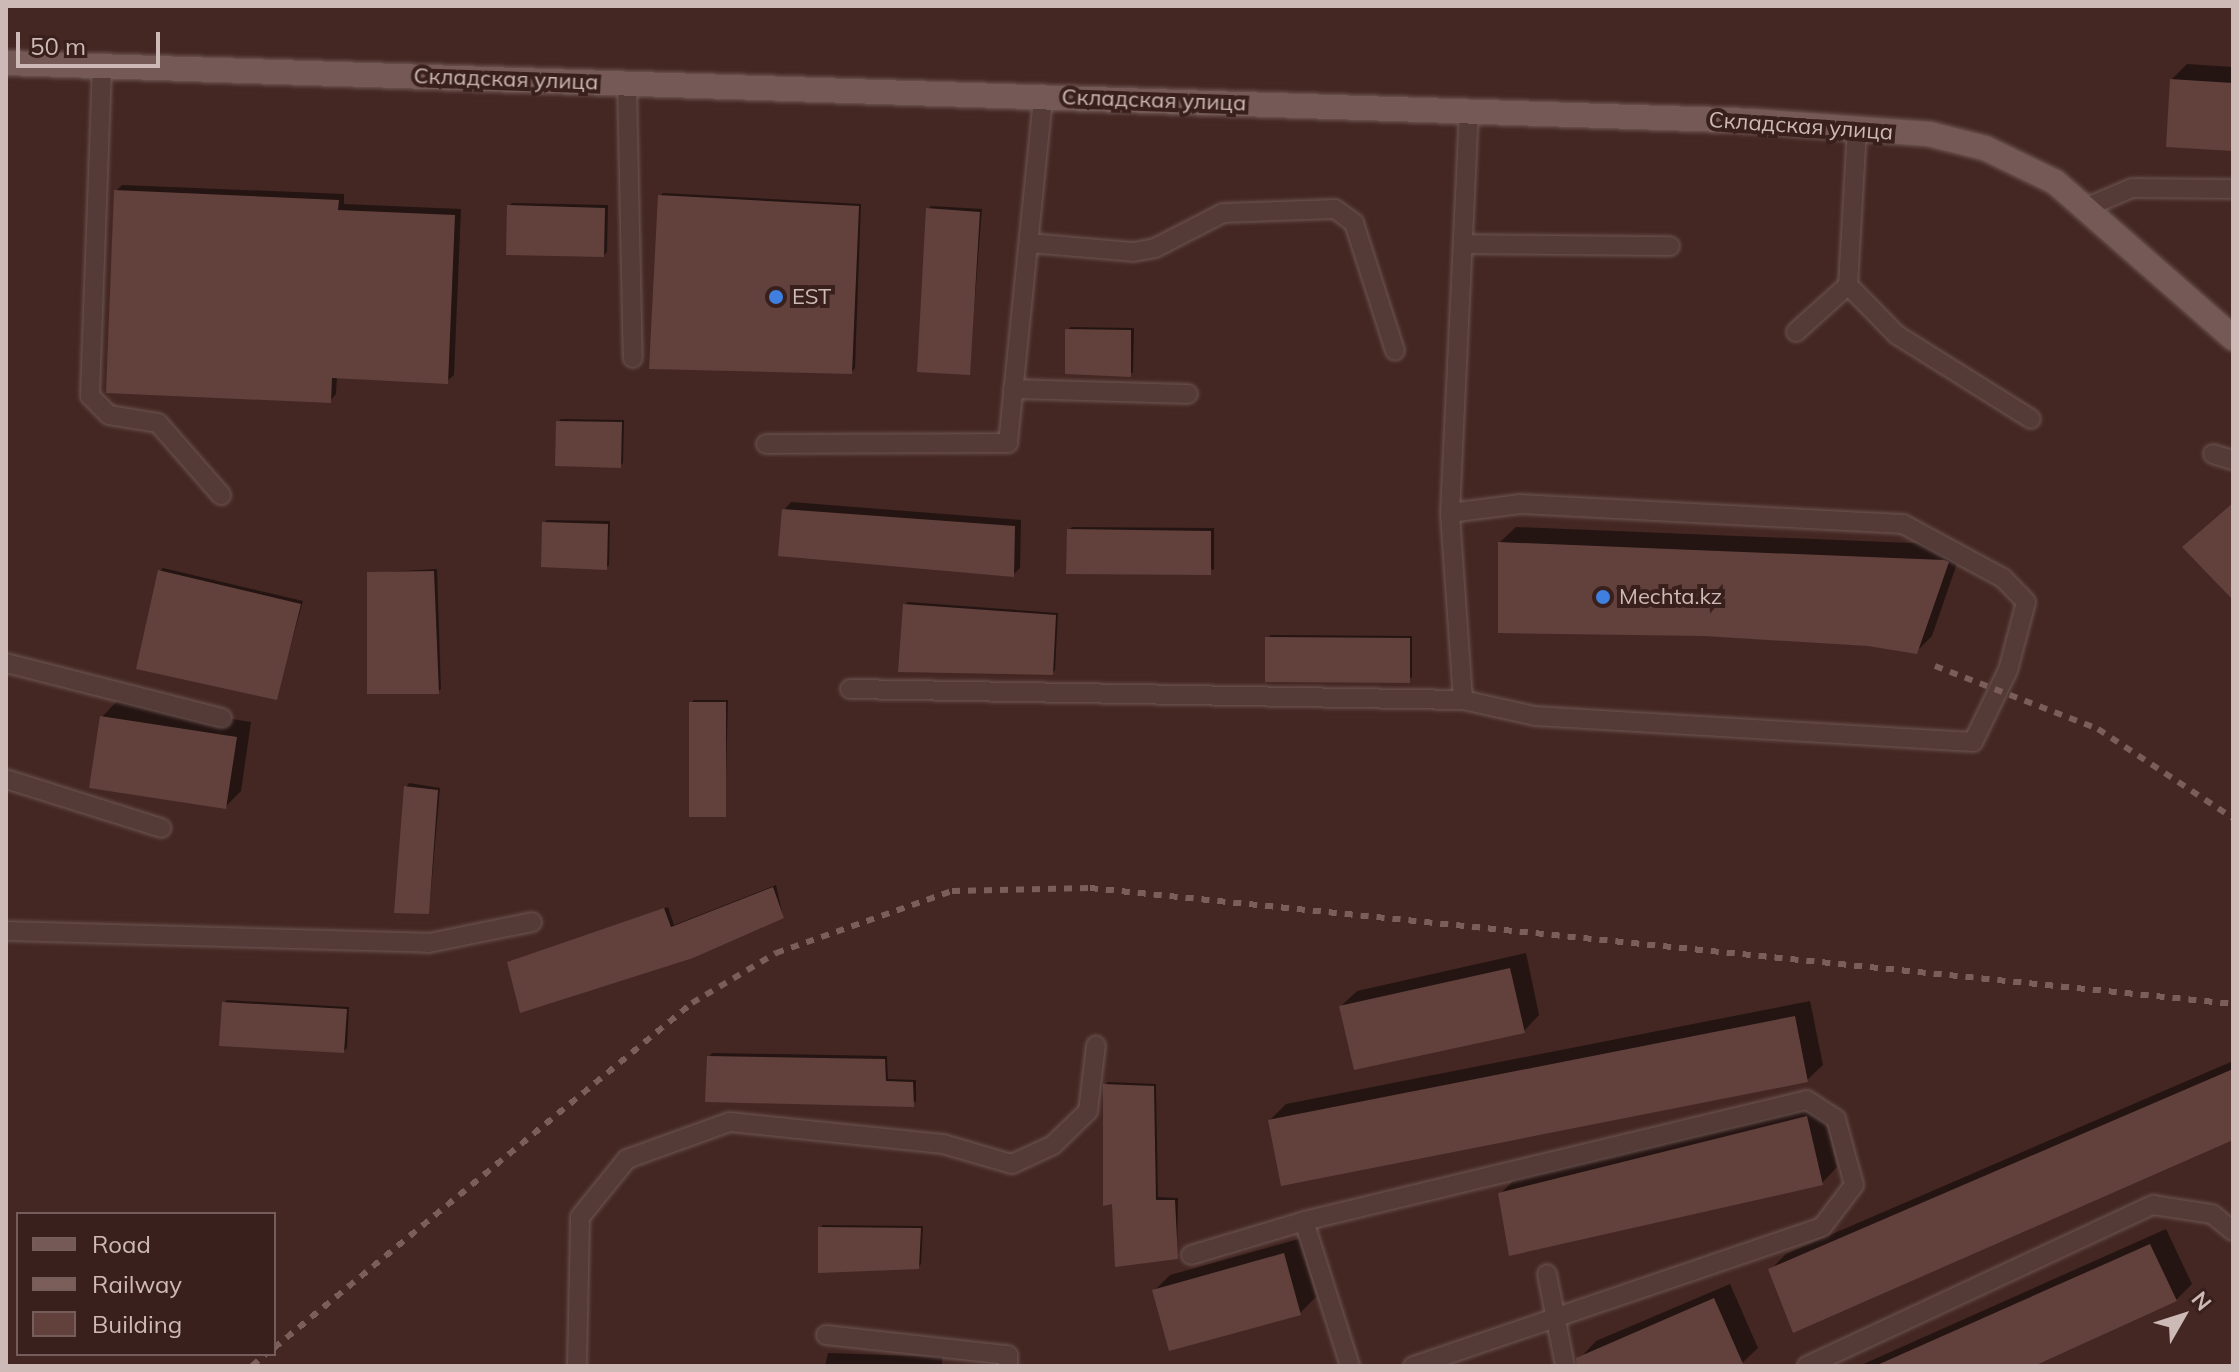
<!DOCTYPE html>
<html>
<head>
<meta charset="utf-8">
<style>
  body { margin:0 }
  #map { position:relative; width:2239px; height:1372px; overflow:hidden; background:#442723; font-family:Mulish,sans-serif }
  div>[style] { position:absolute }
  .shadow>* { inset:0; background:#0007 }
  .building>* { inset:0; background:#62413d }
  .roads { filter:drop-shadow(0 0 2px #6e5753) drop-shadow(0 0 2px #6e5753) }
  .minor>* { height:18px; margin:-9px; padding:0 9px; transform-origin:9px; border-radius:9px; background:#543b38 }
  .major>* { height:24px; margin:-12px; padding:0 12px; transform-origin:12px; border-radius:12px; background:#745956 }
  .rail>* { height:6px; margin-top:-3px; transform-origin:0; background:repeating-linear-gradient(90deg,#7b5e5a 0 8px,transparent 0 16px) }
  .dots>* { width:22px; height:22px; translate:-50% -50%; box-sizing:border-box; border:4px solid #39201d; border-radius:50% }
  span { translate:-50% -50%; white-space:nowrap; text-align:center; line-height:1.15; -webkit-text-stroke:8px #39201d; paint-order:stroke }
  .street-label { font-size:22px; color:#cdb9b5 }
  .poi-label { font-size:22px; color:#cdb9b5 }
  .left { translate:0 -50%; text-align:left }
  .frame { position:absolute; inset:0; border:8px solid #cdb9b5; pointer-events:none }
  .legend { position:absolute; left:16px; top:1212px; width:260px; height:144px; box-sizing:border-box; background:#39201d; border:2px solid #745d5a; margin:0; padding:10px 14px; list-style:none; font-size:24px; color:#cdb9b5 }
  .legend li { display:flex; align-items:center; gap:16px; height:40px }
  .legend b { width:40px; border:2px solid #745d5a }
  .north { position:absolute; left:2143px; top:1276px; width:80px; height:80px; -webkit-text-stroke:6px #39201d; paint-order:stroke; rotate:51deg; font-size:22px; font-weight:700; line-height:32px; text-align:center; color:#cdb9b5 }
  .north::after { content:''; display:block; margin:auto; width:28px; height:36px; background:#cdb9b5; clip-path:polygon(50% 0,100% 100%,50% 72%,0 100%) }
  .scale { position:absolute; left:16px; top:32px; width:144px; height:36px; box-sizing:border-box; border:4px solid #cdb9b5; border-top:0; padding-left:10px; font-size:24px; line-height:28px; white-space:nowrap; color:#cdb9b5; -webkit-text-stroke:6px #39201d; paint-order:stroke }
</style>
</head>
<body>
<div id="map">
  <div class="shadow">
    <i style="clip-path:polygon(2187px 64px,2233px 67px,2233px 149px,2171px 80px)"></i>
    <i style="clip-path:polygon(122px 185px,344px 194px,344px 204px,461px 209px,454px 375px,447px 381px,337px 376px,336px 394px,330px 401px,116px 191px)"></i>
    <i style="clip-path:polygon(663px 193px,861px 204px,855px 368px,852px 372px,660px 196px)"></i>
    <i style="clip-path:polygon(512px 203px,608px 205px,607px 252px,604px 255px,509px 206px)"></i>
    <i style="clip-path:polygon(931px 206px,982px 209px,969px 373px,928px 209px)"></i>
    <i style="clip-path:polygon(1071px 327px,1134px 328px,1133px 372px,1130px 375px,1067px 330px)"></i>
    <i style="clip-path:polygon(561px 419px,624px 420px,623px 463px,620px 466px,558px 422px)"></i>
    <i style="clip-path:polygon(791px 502px,1021px 520px,1020px 568px,1013px 575px,784px 510px)"></i>
    <i style="clip-path:polygon(547px 520px,610px 521px,609px 565px,606px 568px,544px 523px)"></i>
    <i style="clip-path:polygon(1072px 527px,1214px 528px,1214px 570px,1069px 530px)"></i>
    <i style="clip-path:polygon(1516px 527px,1960px 545px,1963px 546px,1932px 636px,1916px 652px,1868px 644px,1500px 542px)"></i>
    <i style="clip-path:polygon(163px 568px,303px 601px,276px 698px,160px 571px)"></i>
    <i style="clip-path:polygon(437px 569px,441px 689px,438px 692px,369px 573px)"></i>
    <i style="clip-path:polygon(908px 602px,1058px 613px,1055px 670px,1052px 673px,904px 605px)"></i>
    <i style="clip-path:polygon(1271px 635px,1412px 636px,1412px 678px,1267px 638px)"></i>
    <i style="clip-path:polygon(694px 700px,728px 700px,725px 815px,691px 703px)"></i>
    <i style="clip-path:polygon(117px 701px,251px 722px,241px 791px,225px 807px,102px 717px)"></i>
    <i style="clip-path:polygon(409px 783px,440px 788px,429px 912px,406px 787px)"></i>
    <i style="clip-path:polygon(776px 885px,783px 916px,510px 963px,668px 907px,674px 925px)"></i>
    <i style="clip-path:polygon(1526px 953px,1539px 1015px,1524px 1031px,1341px 1006px,1357px 991px)"></i>
    <i style="clip-path:polygon(227px 1000px,349px 1007px,347px 1048px,344px 1051px,224px 1003px)"></i>
    <i style="clip-path:polygon(1810px 1001px,1823px 1065px,1807px 1080px,1270px 1120px,1286px 1104px)"></i>
    <i style="clip-path:polygon(712px 1053px,887px 1056px,888px 1079px,916px 1080px,916px 1102px,709px 1057px)"></i>
    <i style="clip-path:polygon(2233px 1061px,2233px 1138px,1770px 1270px,1786px 1254px)"></i>
    <i style="clip-path:polygon(1108px 1082px,1156px 1084px,1158px 1197px,1178px 1198px,1177px 1257px,1105px 1085px)"></i>
    <i style="clip-path:polygon(1822px 1102px,1837px 1167px,1822px 1183px,1500px 1194px,1516px 1178px)"></i>
    <i style="clip-path:polygon(823px 1225px,923px 1226px,921px 1264px,918px 1267px,820px 1228px)"></i>
    <i style="clip-path:polygon(2166px 1229px,2192px 1284px,2176px 1300px,2029px 1366px,1859px 1366px)"></i>
    <i style="clip-path:polygon(1299px 1239px,1316px 1297px,1300px 1313px,1154px 1291px,1170px 1275px)"></i>
    <i style="clip-path:polygon(1730px 1284px,1758px 1348px,1742px 1363px,1585px 1366px,1581px 1357px,1596px 1341px)"></i>
    <i style="clip-path:polygon(828px 1353px,942px 1357px,942px 1366px,825px 1366px)"></i>
  </div>
  <div class="building">
    <i style="clip-path:polygon(2170px 79px,2233px 83px,2233px 151px,2166px 147px)"></i>
    <i style="clip-path:polygon(114px 190px,339px 200px,338px 210px,455px 215px,448px 384px,332px 378px,331px 403px,106px 393px)"></i>
    <i style="clip-path:polygon(658px 195px,859px 206px,852px 374px,649px 369px)"></i>
    <i style="clip-path:polygon(507px 205px,605px 208px,604px 257px,506px 255px)"></i>
    <i style="clip-path:polygon(926px 208px,980px 212px,970px 375px,917px 372px)"></i>
    <i style="clip-path:polygon(1065px 329px,1131px 330px,1131px 377px,1065px 374px)"></i>
    <i style="clip-path:polygon(556px 421px,622px 422px,621px 468px,555px 466px)"></i>
    <i style="clip-path:polygon(2233px 503px,2233px 600px,2182px 547px)"></i>
    <i style="clip-path:polygon(782px 509px,1015px 526px,1014px 577px,778px 556px)"></i>
    <i style="clip-path:polygon(542px 522px,608px 524px,607px 570px,541px 567px)"></i>
    <i style="clip-path:polygon(1067px 529px,1211px 531px,1211px 575px,1066px 574px)"></i>
    <i style="clip-path:polygon(1498px 542px,1944px 560px,1949px 562px,1917px 654px,1868px 646px,1704px 636px,1498px 633px)"></i>
    <i style="clip-path:polygon(158px 570px,301px 604px,277px 700px,136px 669px)"></i>
    <i style="clip-path:polygon(434px 571px,439px 694px,367px 694px,367px 572px)"></i>
    <i style="clip-path:polygon(903px 604px,1056px 615px,1053px 675px,898px 672px)"></i>
    <i style="clip-path:polygon(1265px 637px,1410px 638px,1410px 683px,1265px 682px)"></i>
    <i style="clip-path:polygon(689px 702px,726px 702px,726px 817px,689px 817px)"></i>
    <i style="clip-path:polygon(100px 716px,237px 737px,226px 809px,89px 788px)"></i>
    <i style="clip-path:polygon(404px 786px,438px 790px,429px 914px,394px 913px)"></i>
    <i style="clip-path:polygon(773px 887px,784px 918px,693px 958px,520px 1013px,507px 962px,664px 908px,671px 927px)"></i>
    <i style="clip-path:polygon(1510px 968px,1525px 1033px,1354px 1070px,1339px 1006px)"></i>
    <i style="clip-path:polygon(222px 1002px,347px 1009px,344px 1053px,219px 1046px)"></i>
    <i style="clip-path:polygon(1795px 1016px,1808px 1082px,1281px 1186px,1268px 1120px)"></i>
    <i style="clip-path:polygon(707px 1056px,885px 1059px,886px 1081px,913px 1082px,914px 1107px,705px 1102px)"></i>
    <i style="clip-path:polygon(2233px 1069px,2233px 1140px,1793px 1333px,1768px 1269px)"></i>
    <i style="clip-path:polygon(1103px 1084px,1154px 1086px,1156px 1200px,1175px 1200px,1178px 1259px,1115px 1267px,1112px 1204px,1103px 1206px)"></i>
    <i style="clip-path:polygon(1807px 1116px,1823px 1185px,1509px 1256px,1498px 1193px)"></i>
    <i style="clip-path:polygon(818px 1227px,921px 1228px,919px 1269px,818px 1273px)"></i>
    <i style="clip-path:polygon(2150px 1244px,2177px 1301px,2034px 1366px,1875px 1366px)"></i>
    <i style="clip-path:polygon(1284px 1253px,1301px 1315px,1169px 1351px,1152px 1290px)"></i>
    <i style="clip-path:polygon(1714px 1298px,1744px 1366px,1577px 1366px,1576px 1358px)"></i>
  </div>
  <div class="roads">
    <div class="minor">
      <i style="left:102px;top:66px;width:330px;rotate:92.1deg"></i>
      <i style="left:90px;top:396px;width:27px;rotate:45deg"></i>
      <i style="left:109px;top:415px;width:50px;rotate:9.3deg"></i>
      <i style="left:158px;top:423px;width:96px;rotate:48.8deg"></i>
      <i style="left:627px;top:83px;width:275px;rotate:88.8deg"></i>
      <i style="left:1857px;top:129px;width:156px;rotate:93.3deg"></i>
      <i style="left:1848px;top:285px;width:70px;rotate:45.6deg"></i>
      <i style="left:1897px;top:335px;width:158px;rotate:32.1deg"></i>
      <i style="left:2087px;top:207px;width:49px;rotate:-22.9deg"></i>
      <i style="left:2132px;top:188px;width:101px;rotate:0.6deg"></i>
      <i style="left:1029px;top:243px;width:104px;rotate:4.9deg"></i>
      <i style="left:1133px;top:252px;width:22px;rotate:-10deg"></i>
      <i style="left:1155px;top:248px;width:76px;rotate:-27.2deg"></i>
      <i style="left:1223px;top:213px;width:112px;rotate:-2deg"></i>
      <i style="left:1335px;top:209px;width:24px;rotate:36deg"></i>
      <i style="left:1354px;top:223px;width:134px;rotate:72.2deg"></i>
      <i style="left:1466px;top:244px;width:204px;rotate:0.6deg"></i>
      <i style="left:1796px;top:332px;width:70px;rotate:-42.1deg"></i>
      <i style="left:1013px;top:389px;width:175px;rotate:1.6deg"></i>
      <i style="left:766px;top:444px;width:242px;rotate:-0.2deg"></i>
      <i style="left:1008px;top:443px;width:349px;rotate:-84.2deg"></i>
      <i style="left:2213px;top:454px;width:21px;rotate:17deg"></i>
      <i style="left:1450px;top:513px;width:71px;rotate:-7.3deg"></i>
      <i style="left:1520px;top:504px;width:384px;rotate:3deg"></i>
      <i style="left:1903px;top:524px;width:114px;rotate:28.4deg"></i>
      <i style="left:2003px;top:578px;width:33px;rotate:46deg"></i>
      <i style="left:2026px;top:602px;width:70px;rotate:104.8deg"></i>
      <i style="left:2008px;top:670px;width:80px;rotate:115.9deg"></i>
      <i style="left:1973px;top:742px;width:439px;rotate:-176.6deg"></i>
      <i style="left:1535px;top:716px;width:74px;rotate:-167.5deg"></i>
      <i style="left:1463px;top:700px;width:187px;rotate:-94deg"></i>
      <i style="left:1450px;top:513px;width:401px;rotate:-87.3deg"></i>
      <i style="left:6px;top:663px;width:223px;rotate:14.3deg"></i>
      <i style="left:850px;top:689px;width:613px;rotate:1.03deg"></i>
      <i style="left:6px;top:779px;width:163px;rotate:17.5deg"></i>
      <i style="left:6px;top:931px;width:423px;rotate:1.6deg"></i>
      <i style="left:429px;top:943px;width:105px;rotate:-11.5deg"></i>
      <i style="left:1191px;top:1255px;width:118px;rotate:-16.7deg"></i>
      <i style="left:1547px;top:1274px;width:94px;rotate:78.9deg"></i>
      <i style="left:826px;top:1335px;width:183px;rotate:6.3deg"></i>
      <i style="left:1008px;top:1355px;width:11px;rotate:90deg"></i>
      <i style="left:577px;top:1366px;width:149px;rotate:-88.8deg"></i>
      <i style="left:580px;top:1217px;width:75px;rotate:-51deg"></i>
      <i style="left:627px;top:1159px;width:109px;rotate:-19.8deg"></i>
      <i style="left:730px;top:1122px;width:214px;rotate:5.9deg"></i>
      <i style="left:943px;top:1144px;width:72px;rotate:16.2deg"></i>
      <i style="left:1012px;top:1164px;width:45px;rotate:-24.9deg"></i>
      <i style="left:1053px;top:1145px;width:49px;rotate:-44.2deg"></i>
      <i style="left:1088px;top:1111px;width:66px;rotate:-83.1deg"></i>
      <i style="left:1350px;top:1366px;width:152px;rotate:-107.6deg"></i>
      <i style="left:1304px;top:1221px;width:517px;rotate:-13.53deg"></i>
      <i style="left:1807px;top:1100px;width:35px;rotate:33deg"></i>
      <i style="left:1836px;top:1119px;width:68px;rotate:74.7deg"></i>
      <i style="left:1854px;top:1185px;width:53px;rotate:127.3deg"></i>
      <i style="left:1822px;top:1227px;width:432px;rotate:161.2deg"></i>
      <i style="left:1807px;top:1366px;width:382px;rotate:-25deg"></i>
      <i style="left:2153px;top:1205px;width:60px;rotate:8.7deg"></i>
      <i style="left:2212px;top:1214px;width:27px;rotate:39deg"></i>
    </div>
    <div class="major">
      <i style="left:6px;top:63px;width:1746px;rotate:1.9deg"></i>
      <i style="left:1751px;top:121px;width:178px;rotate:4.2deg"></i>
      <i style="left:1929px;top:134px;width:58px;rotate:14deg"></i>
      <i style="left:1985px;top:148px;width:78px;rotate:25.9deg"></i>
      <i style="left:2055px;top:182px;width:237px;rotate:41.2deg"></i>
    </div>
  </div>
  <div class="rail">
    <i style="left:1935px;top:666px;width:175px;rotate:21.1deg"></i>
    <i style="left:2098px;top:729px;width:162px;rotate:33.4deg"></i>
    <i style="left:274px;top:1348px;width:542px;rotate:-39.53deg"></i>
    <i style="left:692px;top:1003px;width:98px;rotate:-30.8deg"></i>
    <i style="left:776px;top:953px;width:187px;rotate:-19.4deg"></i>
    <i style="left:952px;top:891px;width:138px;rotate:-1.2deg"></i>
    <i style="left:1090px;top:888px;width:1149px;rotate:5.79deg"></i>
    <i style="left:252px;top:1366px;width:18px;rotate:-41deg"></i>
  </div>
  <div class="dots">
    <i style="left:776px;top:297px;background:#3f7fe0"></i>
    <i style="left:1603px;top:597px;background:#3f7fe0"></i>
  </div>
  <div class="street-label">
    <span style="left:506px;top:79px;rotate:2deg">Складская улица</span>
    <span style="left:1154px;top:100px;rotate:2deg">Складская улица</span>
    <span style="left:1801px;top:126px;rotate:4deg">Складская улица</span>
  </div>
  <div class="poi-label">
    <span class="left" style="left:792px;top:297px">EST</span>
    <span class="left" style="left:1619px;top:597px">Mechta.kz</span>
  </div>
  <div class="frame"></div>
  <ul class="legend">
  <li><b style="height:10px;background:#745956"></b>Road</li>
  <li><b style="height:10px;background:#7b5e5a"></b>Railway</li>
  <li><b style="height:22px;background:#62413d"></b>Building</li>
  </ul>
  <div class="north">N</div>
  <div class="scale">50 m</div>
</div>
</body>
</html>
